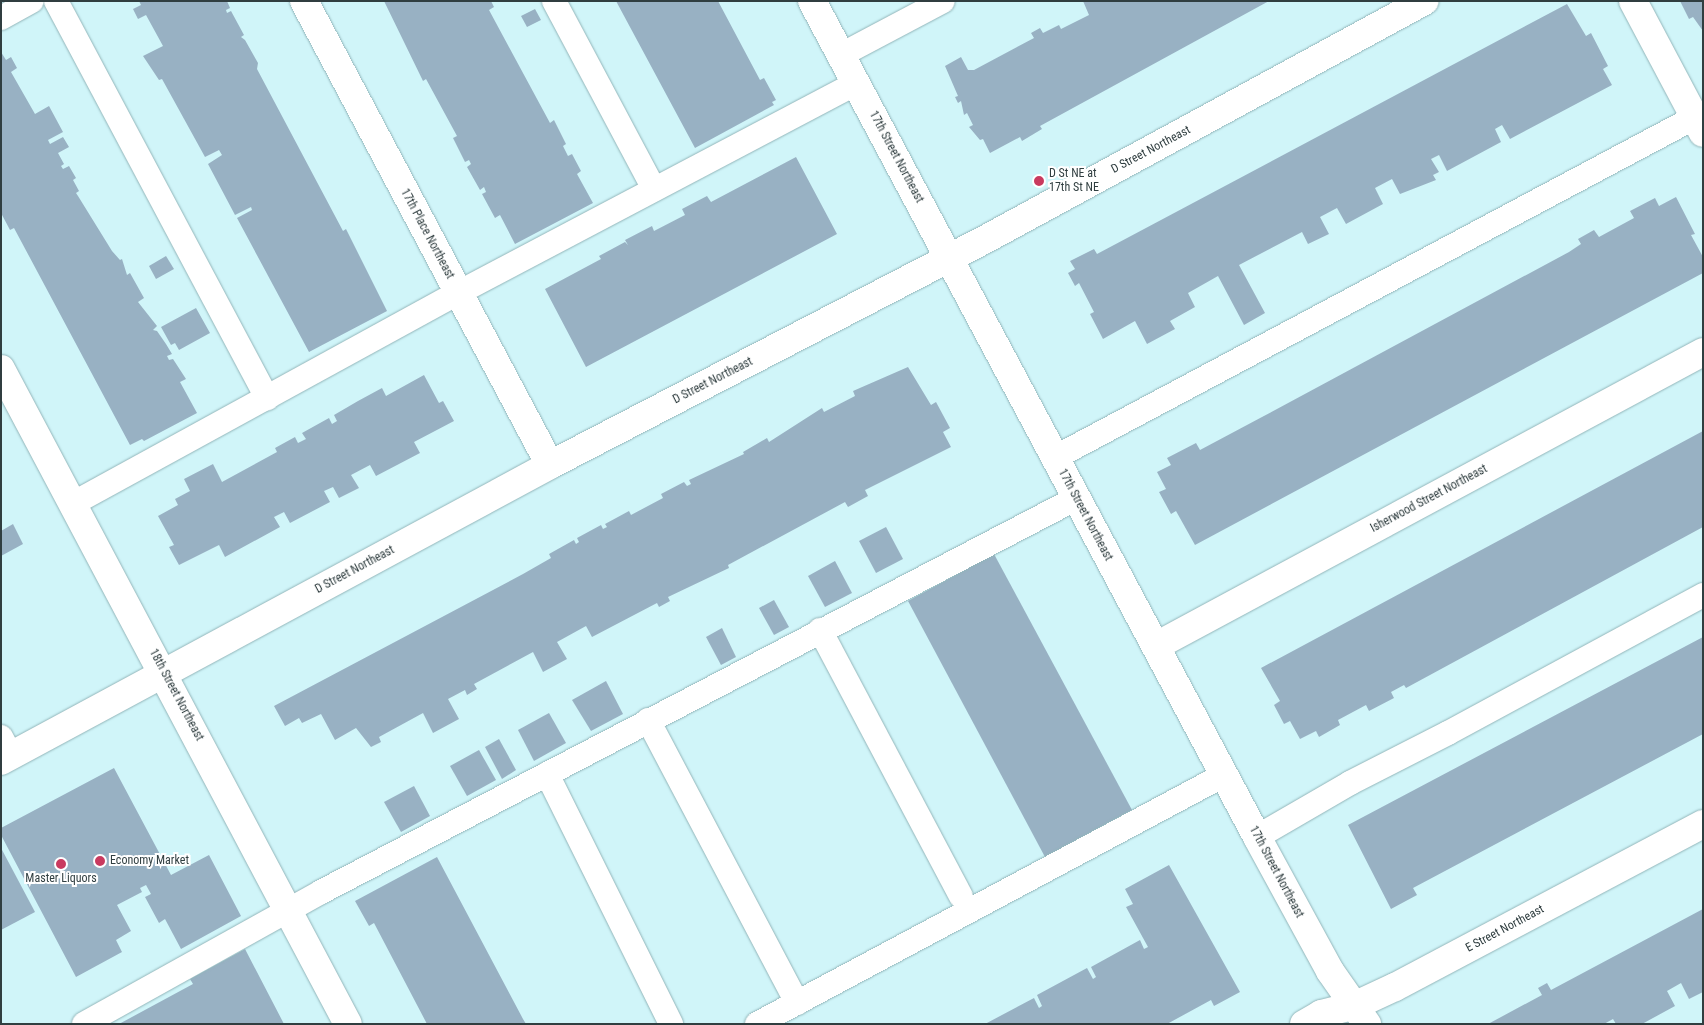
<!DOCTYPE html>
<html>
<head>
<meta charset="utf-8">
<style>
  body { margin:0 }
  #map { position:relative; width:1704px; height:1025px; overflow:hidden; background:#d0f5f9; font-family:"Roboto Condensed",sans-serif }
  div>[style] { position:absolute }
  .building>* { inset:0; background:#98b1c3 }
  .roads { filter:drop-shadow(0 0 1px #92b5b9) drop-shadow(0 0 1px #92b5b9) }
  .lane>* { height:24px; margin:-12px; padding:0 12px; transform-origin:12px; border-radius:12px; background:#fff }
  .street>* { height:28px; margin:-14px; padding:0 14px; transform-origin:14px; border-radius:14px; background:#fff }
  .secondary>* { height:28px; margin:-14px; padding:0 14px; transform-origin:14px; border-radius:14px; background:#fff }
  .dots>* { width:14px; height:14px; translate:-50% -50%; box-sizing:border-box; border:2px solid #fff; border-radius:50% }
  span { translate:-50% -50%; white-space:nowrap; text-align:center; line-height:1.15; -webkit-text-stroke:4px #fff; paint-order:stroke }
  .street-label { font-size:12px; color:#303e40 }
  .poi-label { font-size:12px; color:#303e40 }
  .left { translate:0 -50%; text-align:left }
  .frame { position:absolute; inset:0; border:2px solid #303e40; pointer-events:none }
</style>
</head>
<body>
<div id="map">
  <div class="building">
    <i style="clip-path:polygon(139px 1px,227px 1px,230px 8px,226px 10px,227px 13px,231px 11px,244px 35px,241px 37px,245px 40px,258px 63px,257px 69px,343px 231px,346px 229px,387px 311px,309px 352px,237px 218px,252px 210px,251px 207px,235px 215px,208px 164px,222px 155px,219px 150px,205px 157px,162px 79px,159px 80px,143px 56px,163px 46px,146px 15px,138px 19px,133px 9px,141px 5px)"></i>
    <i style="clip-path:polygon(384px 1px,491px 1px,494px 7px,489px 10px,550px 123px,554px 120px,566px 144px,563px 146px,568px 156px,572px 154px,581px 171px,577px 174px,593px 203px,515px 244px,500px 215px,495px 218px,482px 194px,486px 192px,484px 187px,480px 190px,467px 167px,471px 164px,469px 160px,465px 162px,453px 138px,457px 136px,426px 79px,423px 81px)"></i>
    <i style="clip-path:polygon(616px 1px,718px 1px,760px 80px,764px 78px,776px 100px,772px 102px,774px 105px,695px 148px)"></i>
    <i style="clip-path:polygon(1083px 1px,1269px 1px,1040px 126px,1042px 129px,1022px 141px,1020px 137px,990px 153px,983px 139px,980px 140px,969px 127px,973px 125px,967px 113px,964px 115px,961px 101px,958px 103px,955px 97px,958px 96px,945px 66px,961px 57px,968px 70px,974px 70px,1034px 38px,1031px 33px,1040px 28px,1043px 33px,1059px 25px,1061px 29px,1089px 15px)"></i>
    <i style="clip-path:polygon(1680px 1px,1703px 1px,1703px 31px,1693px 17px,1689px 19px)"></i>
    <i style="clip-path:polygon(1567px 4px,1586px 36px,1591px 33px,1608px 66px,1603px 69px,1612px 85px,1510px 139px,1502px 125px,1495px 129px,1501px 142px,1447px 171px,1439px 155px,1431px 159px,1439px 172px,1433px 175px,1436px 180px,1400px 194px,1392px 179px,1375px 188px,1383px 204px,1346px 224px,1337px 208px,1320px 217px,1329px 234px,1308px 244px,1302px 232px,1239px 265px,1265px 313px,1244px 325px,1218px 276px,1188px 293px,1195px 307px,1170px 321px,1175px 329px,1147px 344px,1135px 321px,1103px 339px,1090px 314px,1094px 312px,1079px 283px,1075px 286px,1068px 273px,1075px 269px,1070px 261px,1094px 249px,1097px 254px)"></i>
    <i style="clip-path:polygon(535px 9px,541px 20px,527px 27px,521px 16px)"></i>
    <i style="clip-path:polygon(1px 52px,6px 60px,11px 57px,17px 68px,11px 72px,35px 114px,49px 106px,63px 132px,48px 140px,50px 144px,63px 137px,69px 147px,58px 153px,64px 164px,61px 166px,63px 169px,69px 166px,76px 178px,73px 180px,79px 191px,76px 193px,78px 196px,112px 251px,120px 260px,122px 259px,127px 275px,130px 273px,144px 298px,138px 302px,157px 326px,153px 330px,157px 331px,166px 344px,172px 354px,167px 356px,169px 360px,173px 359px,186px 379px,180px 382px,197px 413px,144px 441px,142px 439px,130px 445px,14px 228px,10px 230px,1px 213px)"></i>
    <i style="clip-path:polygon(796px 157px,837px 234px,586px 367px,545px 289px,601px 259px,599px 256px,625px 242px,628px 245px,625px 240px,652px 226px,654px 231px,685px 215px,682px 209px,707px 196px,711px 202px)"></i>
    <i style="clip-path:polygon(1676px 197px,1695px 234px,1691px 235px,1703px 257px,1703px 273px,1195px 545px,1176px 511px,1171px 514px,1159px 492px,1166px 489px,1157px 472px,1171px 465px,1167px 458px,1196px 443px,1200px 450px,1262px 417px,1569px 252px,1581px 244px,1578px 239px,1594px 230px,1599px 237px,1634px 218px,1630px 211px,1655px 198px,1659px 206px)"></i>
    <i style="clip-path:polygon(166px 256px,174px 269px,156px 279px,149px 266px)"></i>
    <i style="clip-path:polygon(196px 308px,210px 333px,179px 350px,175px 343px,171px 345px,161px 327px)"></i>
    <i style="clip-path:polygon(908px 367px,931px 405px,936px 402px,950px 428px,943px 432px,951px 447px,865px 490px,868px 496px,848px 507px,845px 502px,728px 565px,729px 568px,668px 597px,670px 601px,659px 607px,657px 603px,592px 637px,586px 626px,557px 642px,567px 659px,543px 672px,533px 652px,474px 684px,477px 689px,467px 695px,465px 690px,448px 699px,459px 719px,433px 733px,423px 713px,379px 737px,381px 742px,371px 747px,356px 728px,335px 740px,321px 714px,302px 723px,299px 718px,285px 726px,274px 706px,523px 574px,551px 558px,549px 554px,574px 540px,576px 544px,579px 542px,577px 538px,601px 525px,603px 529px,607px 527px,605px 524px,629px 511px,631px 515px,663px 498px,661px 494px,684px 482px,687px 486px,691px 484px,689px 480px,744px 454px,743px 452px,767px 438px,769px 442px,822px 408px,824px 412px,855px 396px,853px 391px)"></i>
    <i style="clip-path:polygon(424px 375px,439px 403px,443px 401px,454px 421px,414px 442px,420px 453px,376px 476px,370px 465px,351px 475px,359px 488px,339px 498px,333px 487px,324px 491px,330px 502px,290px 523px,284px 512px,274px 517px,280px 527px,225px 557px,219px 545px,179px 565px,169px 547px,174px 545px,158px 516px,178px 505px,175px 499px,190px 491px,184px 479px,213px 464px,222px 482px,277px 452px,275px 448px,295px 437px,298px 443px,306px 439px,302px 433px,329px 418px,332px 424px,337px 421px,334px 415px,358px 401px,382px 388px,386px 396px)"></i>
    <i style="clip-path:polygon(1703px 431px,1703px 527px,1406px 688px,1404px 685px,1391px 692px,1394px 698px,1369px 711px,1366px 705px,1338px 720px,1340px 725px,1319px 737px,1316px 731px,1300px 739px,1290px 721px,1284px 724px,1274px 705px,1280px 701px,1261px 668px)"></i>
    <i style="clip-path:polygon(13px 524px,23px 544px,1px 556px,1px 531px)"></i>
    <i style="clip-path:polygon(886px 527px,903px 559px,876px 573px,859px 541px)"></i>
    <i style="clip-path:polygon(994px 554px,1132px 810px,1045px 857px,908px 601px)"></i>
    <i style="clip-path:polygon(835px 561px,852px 593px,825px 607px,808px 576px)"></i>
    <i style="clip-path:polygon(774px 600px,789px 627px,774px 635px,759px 608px)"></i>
    <i style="clip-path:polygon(722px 628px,736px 657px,721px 665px,706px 637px)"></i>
    <i style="clip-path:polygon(1703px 637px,1703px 734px,1413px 888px,1417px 895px,1391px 909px,1348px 825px)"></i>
    <i style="clip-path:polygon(606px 681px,623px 714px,591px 731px,572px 700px)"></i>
    <i style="clip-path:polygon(549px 713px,566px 743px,534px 761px,518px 730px)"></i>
    <i style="clip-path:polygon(499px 739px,516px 770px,502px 779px,485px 747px)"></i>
    <i style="clip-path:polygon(479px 750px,496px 780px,467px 796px,450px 766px)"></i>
    <i style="clip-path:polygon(114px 768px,171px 875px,209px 855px,241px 916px,181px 949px,165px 919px,159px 923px,145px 897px,151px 894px,146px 885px,140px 888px,142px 892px,117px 905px,131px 931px,116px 940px,122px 952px,76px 977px,1px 835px,1px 828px)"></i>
    <i style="clip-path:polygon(414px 786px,430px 816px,401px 832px,384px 802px)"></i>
    <i style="clip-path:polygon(1px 848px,35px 912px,1px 930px)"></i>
    <i style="clip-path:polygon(437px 857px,523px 1019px,526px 1024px,427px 1024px,374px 923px,369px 926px,355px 901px)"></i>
    <i style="clip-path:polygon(1169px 865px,1240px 992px,1214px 1006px,1211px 1000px,1167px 1024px,985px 1024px,1034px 998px,1039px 1008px,1042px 1006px,1037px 995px,1087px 968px,1093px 979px,1096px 977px,1091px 967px,1140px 940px,1144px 949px,1148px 947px,1126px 907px,1133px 904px,1125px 889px)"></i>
    <i style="clip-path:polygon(1703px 909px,1703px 992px,1689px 999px,1681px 983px,1667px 991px,1675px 1006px,1642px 1024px,1616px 1024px,1613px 1019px,1604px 1024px,1488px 1024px,1542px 995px,1538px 988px,1547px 983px,1551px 990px)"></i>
    <i style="clip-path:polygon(245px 949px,284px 1024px,119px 1024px,193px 984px,190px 979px)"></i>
  </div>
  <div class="roads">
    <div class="lane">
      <i style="left:56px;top:1px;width:450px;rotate:62deg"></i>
      <i style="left:554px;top:1px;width:213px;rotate:62deg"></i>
      <i style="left:1px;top:18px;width:35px;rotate:-29deg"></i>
      <i style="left:841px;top:55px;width:115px;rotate:-27.9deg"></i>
      <i style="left:1056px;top:457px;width:733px;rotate:-28deg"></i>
      <i style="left:74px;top:503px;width:438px;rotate:-28.7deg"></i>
      <i style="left:458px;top:293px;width:450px;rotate:-27.8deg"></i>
      <i style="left:820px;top:630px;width:301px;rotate:62.1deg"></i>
      <i style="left:648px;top:720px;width:320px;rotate:62.2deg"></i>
      <i style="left:1px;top:737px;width:21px;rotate:62deg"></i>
      <i style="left:547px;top:774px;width:279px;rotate:63.6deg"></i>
      <i style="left:1257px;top:837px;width:108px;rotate:-30.1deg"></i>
      <i style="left:1350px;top:783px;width:110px;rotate:-27deg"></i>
      <i style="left:1448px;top:733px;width:290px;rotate:-28.4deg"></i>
      <i style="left:84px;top:1024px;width:271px;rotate:-29.1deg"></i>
      <i style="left:321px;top:892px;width:850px;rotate:-27.53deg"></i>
      <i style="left:757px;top:1024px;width:529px;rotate:-28.07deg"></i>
    </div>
    <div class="street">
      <i style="left:304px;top:1px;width:525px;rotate:62.07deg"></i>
      <i style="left:1633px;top:1px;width:149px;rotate:62.1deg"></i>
      <i style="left:1px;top:369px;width:741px;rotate:62.09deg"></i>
      <i style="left:1156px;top:646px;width:621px;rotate:-28.26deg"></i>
      <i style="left:1px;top:761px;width:624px;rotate:-28.33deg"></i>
      <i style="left:550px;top:465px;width:491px;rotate:-27.4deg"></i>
      <i style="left:986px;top:239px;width:499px;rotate:-28.5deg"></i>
      <i style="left:1304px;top:1024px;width:20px;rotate:-30deg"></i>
      <i style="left:1321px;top:1014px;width:34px;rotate:-14deg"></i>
      <i style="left:1354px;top:1006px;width:45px;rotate:-24.9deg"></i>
      <i style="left:1395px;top:987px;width:348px;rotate:-27.9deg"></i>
    </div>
    <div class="secondary">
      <i style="left:812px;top:1px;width:947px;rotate:61.97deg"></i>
      <i style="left:1257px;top:837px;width:153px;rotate:61.4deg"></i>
      <i style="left:1330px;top:971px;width:65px;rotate:55.1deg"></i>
    </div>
  </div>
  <div class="dots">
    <i style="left:1039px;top:181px;background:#c93a5f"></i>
    <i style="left:100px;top:861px;background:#c93a5f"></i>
    <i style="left:61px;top:864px;background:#c93a5f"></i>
  </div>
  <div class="street-label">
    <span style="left:1151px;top:150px;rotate:-28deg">D Street Northeast</span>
    <span style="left:896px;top:157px;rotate:62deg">17th Street Northeast</span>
    <span style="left:427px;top:234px;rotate:62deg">17th Place Northeast</span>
    <span style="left:713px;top:381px;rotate:-27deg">D Street Northeast</span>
    <span style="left:1429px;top:499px;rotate:-28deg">Isherwood Street Northeast</span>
    <span style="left:1085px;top:515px;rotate:62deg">17th Street Northeast</span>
    <span style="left:355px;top:570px;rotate:-28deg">D Street Northeast</span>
    <span style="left:176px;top:695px;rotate:62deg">18th Street Northeast</span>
    <span style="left:1276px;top:872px;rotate:62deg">17th Street Northeast</span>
    <span style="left:1505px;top:929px;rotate:-28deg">E Street Northeast</span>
  </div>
  <div class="poi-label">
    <span class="left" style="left:1049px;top:181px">D St NE at<br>17th St NE</span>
    <span class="left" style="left:110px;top:861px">Economy Market</span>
    <span style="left:61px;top:879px">Master Liquors</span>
  </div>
  <div class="frame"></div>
</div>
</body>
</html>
